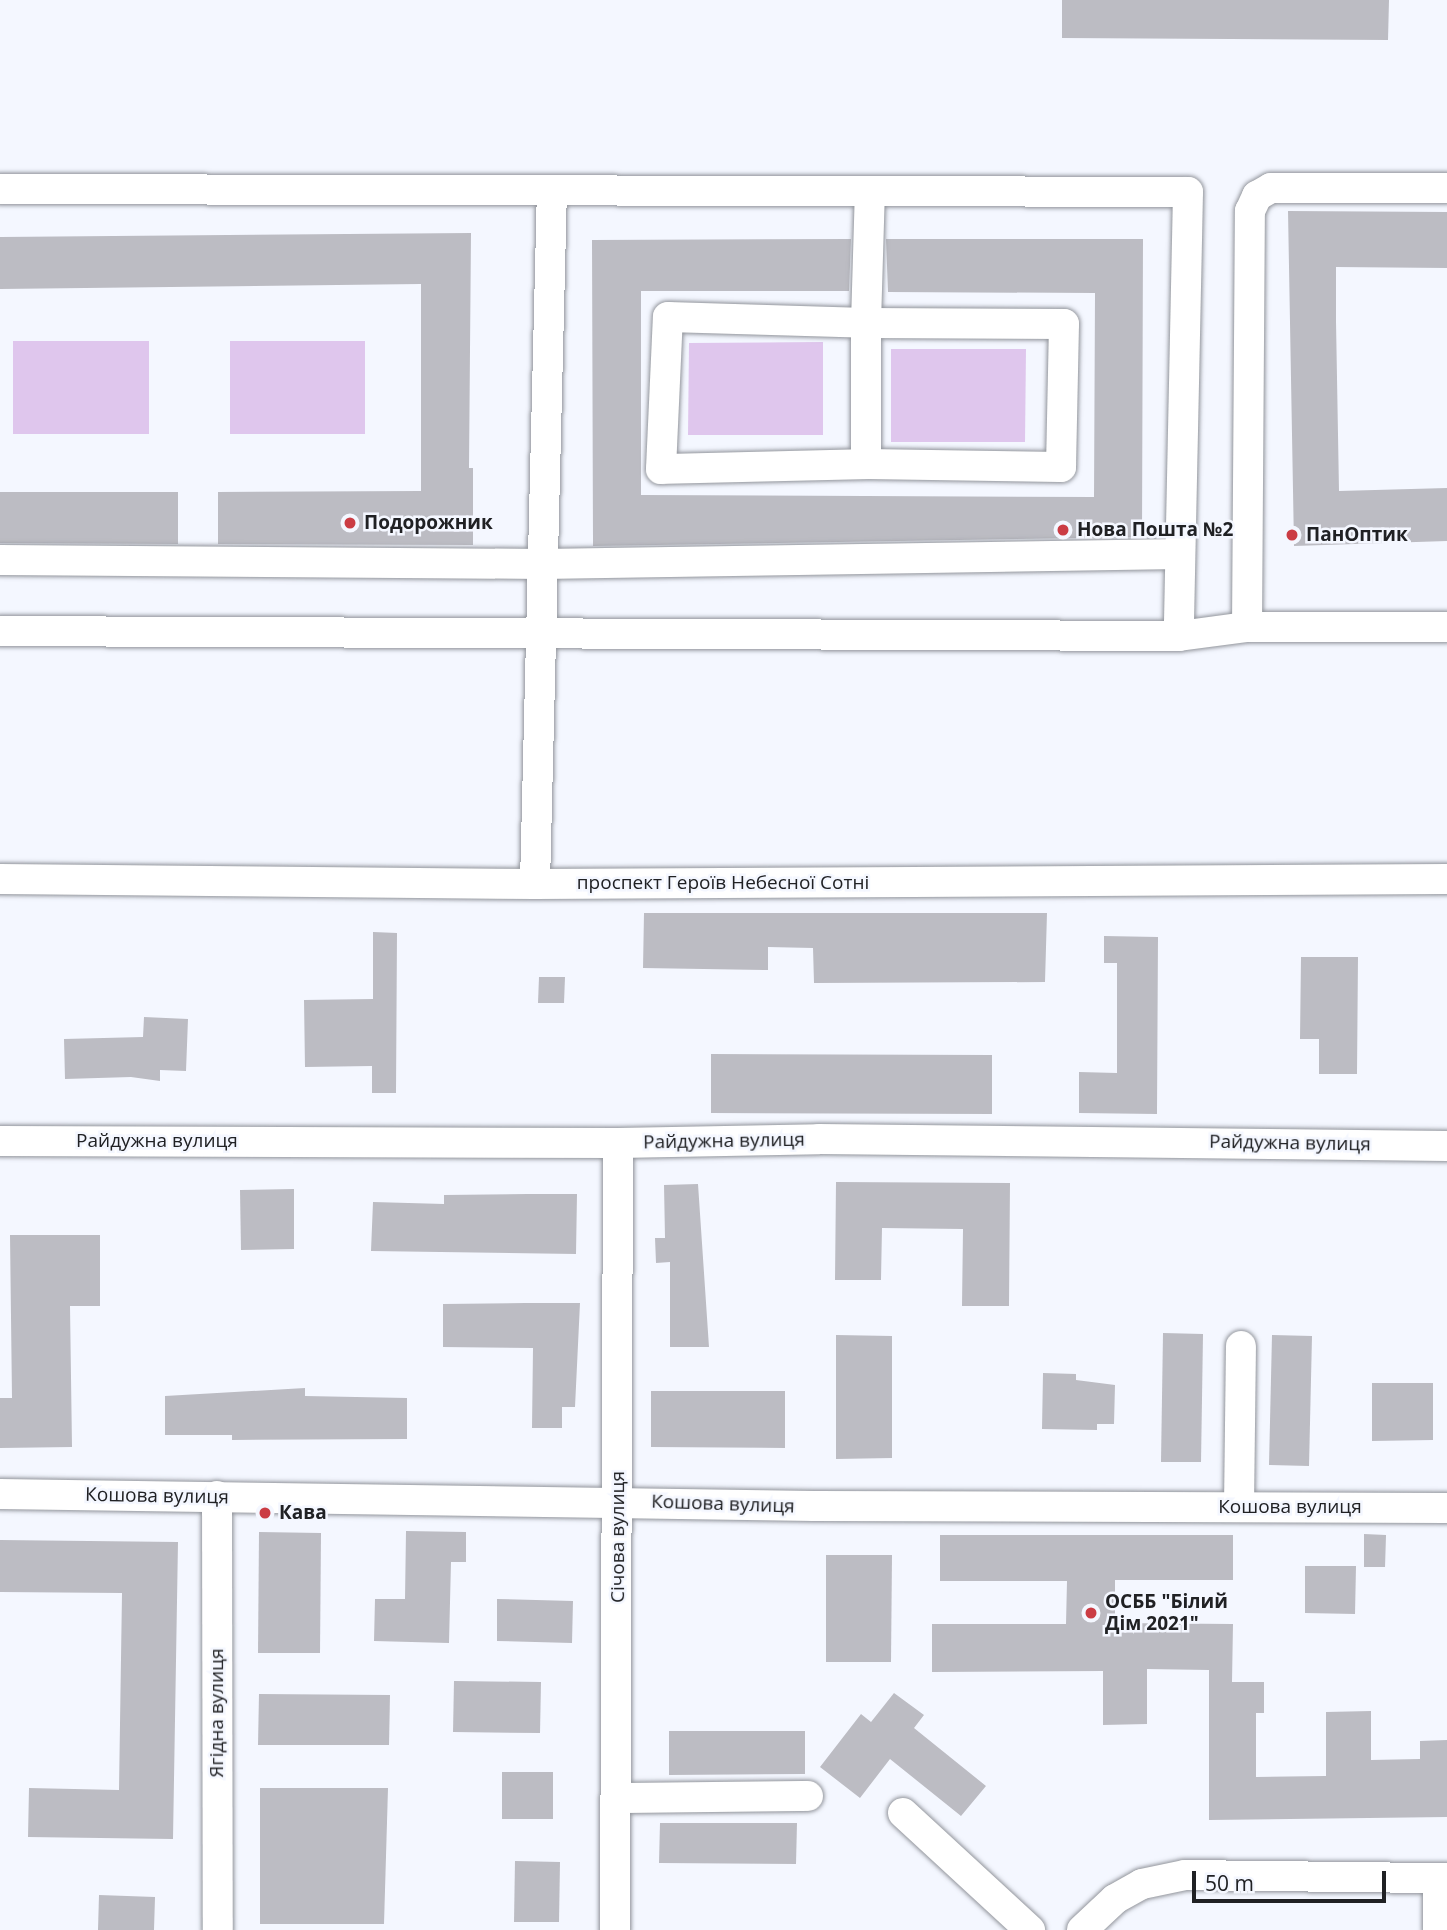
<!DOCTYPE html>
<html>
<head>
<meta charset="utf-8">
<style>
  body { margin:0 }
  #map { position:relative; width:1447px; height:1930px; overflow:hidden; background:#f4f7ff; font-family:"Open Sans",sans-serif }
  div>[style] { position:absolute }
  .green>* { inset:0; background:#dfc6ed }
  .building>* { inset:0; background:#bcbcc3 }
  .roads { filter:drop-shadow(0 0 2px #92959c) drop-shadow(0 0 2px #92959c) }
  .minor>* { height:30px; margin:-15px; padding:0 15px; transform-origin:15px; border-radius:15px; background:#fff }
  .dots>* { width:19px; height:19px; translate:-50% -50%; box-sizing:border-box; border:4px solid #f4f7ff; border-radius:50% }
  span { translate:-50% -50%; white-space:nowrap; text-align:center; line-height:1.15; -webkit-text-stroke:5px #f4f7ff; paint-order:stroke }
  .poi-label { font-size:19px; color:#202124; font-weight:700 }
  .left { translate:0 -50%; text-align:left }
  .street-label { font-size:19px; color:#202124 }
  .scale { position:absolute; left:1192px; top:1871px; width:194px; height:32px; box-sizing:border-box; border:4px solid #202124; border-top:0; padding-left:9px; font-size:21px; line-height:24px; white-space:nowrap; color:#202124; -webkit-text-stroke:5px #f4f7ff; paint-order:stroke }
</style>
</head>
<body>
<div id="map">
  <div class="green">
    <i style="clip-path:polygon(13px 341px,149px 341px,149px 434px,13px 434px)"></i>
    <i style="clip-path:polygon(230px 341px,365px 341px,365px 434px,230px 434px)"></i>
    <i style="clip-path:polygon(823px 342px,823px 435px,688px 435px,689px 343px)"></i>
    <i style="clip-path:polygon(891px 349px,1026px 349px,1025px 442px,891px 442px)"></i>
  </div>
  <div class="building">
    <i style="clip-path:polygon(1062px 0,1389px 0,1388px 40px,1062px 38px)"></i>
    <i style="clip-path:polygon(1288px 211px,1447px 212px,1447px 268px,1336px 267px,1336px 321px,1339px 491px,1447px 488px,1447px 541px,1294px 546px)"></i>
    <i style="clip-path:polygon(471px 233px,469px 468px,473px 468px,473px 545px,218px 544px,218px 492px,421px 491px,421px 284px,0 289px,0 237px)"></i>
    <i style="clip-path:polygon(851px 239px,849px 291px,641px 291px,641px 495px,1094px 497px,1095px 293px,888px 292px,886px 239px,1143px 239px,1142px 537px,593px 546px,592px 240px)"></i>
    <i style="clip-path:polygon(0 492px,178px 492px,178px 544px,0 543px)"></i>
    <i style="clip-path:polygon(644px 913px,1047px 913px,1045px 982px,814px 983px,813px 948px,768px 947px,768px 970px,643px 968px)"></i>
    <i style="clip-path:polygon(373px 932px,397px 933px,396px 1093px,372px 1093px,372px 1066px,305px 1067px,304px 1000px,373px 999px)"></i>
    <i style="clip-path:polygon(1104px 936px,1158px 937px,1157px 1114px,1079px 1113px,1079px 1072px,1117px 1073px,1117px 963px,1104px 963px)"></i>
    <i style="clip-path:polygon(1301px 957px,1358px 957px,1357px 1074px,1319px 1074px,1319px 1039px,1300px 1039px)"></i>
    <i style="clip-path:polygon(539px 977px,565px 977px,564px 1003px,538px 1003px)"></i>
    <i style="clip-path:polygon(144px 1017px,188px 1019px,186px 1071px,160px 1070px,160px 1081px,131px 1077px,65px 1079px,64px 1039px,143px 1037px)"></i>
    <i style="clip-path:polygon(711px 1054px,992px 1055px,992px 1114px,711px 1113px)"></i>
    <i style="clip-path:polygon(836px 1182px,1010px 1183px,1009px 1306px,962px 1306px,963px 1229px,882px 1228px,881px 1280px,835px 1280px)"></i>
    <i style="clip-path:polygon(698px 1184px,709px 1347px,670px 1347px,670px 1262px,656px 1263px,655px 1238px,665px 1238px,664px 1185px)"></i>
    <i style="clip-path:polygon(294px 1189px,294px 1249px,241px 1250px,240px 1190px)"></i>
    <i style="clip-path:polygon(528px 1194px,577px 1194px,576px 1254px,371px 1251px,373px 1202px,444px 1204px,444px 1195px)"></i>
    <i style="clip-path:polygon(10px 1235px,100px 1235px,100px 1306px,70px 1306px,72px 1447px,0 1448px,0 1398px,12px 1398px)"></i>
    <i style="clip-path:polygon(526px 1303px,580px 1303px,575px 1407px,562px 1407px,562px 1428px,532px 1428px,533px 1348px,443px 1347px,443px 1304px)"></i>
    <i style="clip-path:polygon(1163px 1333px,1203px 1334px,1201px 1462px,1161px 1462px)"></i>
    <i style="clip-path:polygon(836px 1335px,892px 1336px,892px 1458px,836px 1459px)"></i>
    <i style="clip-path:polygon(1272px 1335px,1312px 1336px,1309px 1466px,1269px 1465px)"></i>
    <i style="clip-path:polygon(1043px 1373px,1076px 1374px,1076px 1380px,1115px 1385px,1114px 1424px,1097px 1424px,1097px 1430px,1042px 1429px)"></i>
    <i style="clip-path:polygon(1372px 1383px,1433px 1383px,1433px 1440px,1372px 1441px)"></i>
    <i style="clip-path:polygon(305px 1388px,305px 1396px,407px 1398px,407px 1439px,232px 1440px,232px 1435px,165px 1435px,165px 1396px)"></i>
    <i style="clip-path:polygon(651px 1391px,785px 1391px,785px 1448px,651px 1447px)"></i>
    <i style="clip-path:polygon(406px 1531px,466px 1532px,466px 1562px,451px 1562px,449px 1643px,374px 1641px,375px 1599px,405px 1599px)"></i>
    <i style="clip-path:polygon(259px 1532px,321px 1533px,320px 1653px,258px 1653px)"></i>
    <i style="clip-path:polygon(1364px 1534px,1386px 1535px,1385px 1567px,1364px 1567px)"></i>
    <i style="clip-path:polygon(940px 1535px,1233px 1535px,1233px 1580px,1115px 1580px,1115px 1623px,1233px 1624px,1232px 1682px,1264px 1682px,1264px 1713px,1256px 1713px,1256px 1777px,1326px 1776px,1326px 1712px,1371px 1711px,1371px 1760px,1420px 1759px,1420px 1741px,1447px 1740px,1447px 1817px,1209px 1820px,1209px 1670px,1147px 1669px,1147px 1724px,1103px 1725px,1103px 1671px,932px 1672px,932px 1624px,1066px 1624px,1067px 1581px,940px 1581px)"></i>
    <i style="clip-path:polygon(0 1540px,178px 1542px,173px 1839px,28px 1837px,29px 1788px,119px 1790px,122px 1593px,0 1592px)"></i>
    <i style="clip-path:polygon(826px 1555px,892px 1555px,891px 1662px,826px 1662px)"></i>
    <i style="clip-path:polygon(1305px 1566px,1356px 1566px,1355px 1614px,1305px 1613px)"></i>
    <i style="clip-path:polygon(497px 1599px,573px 1601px,572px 1643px,497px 1641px)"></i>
    <i style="clip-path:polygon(454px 1681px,541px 1682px,540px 1733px,453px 1732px)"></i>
    <i style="clip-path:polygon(894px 1693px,924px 1715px,914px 1728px,986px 1786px,961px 1816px,890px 1759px,860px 1798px,820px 1767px,861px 1714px,871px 1722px)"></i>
    <i style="clip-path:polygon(259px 1694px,390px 1695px,389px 1745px,258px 1745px)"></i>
    <i style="clip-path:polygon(669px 1731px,805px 1731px,805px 1774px,669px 1775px)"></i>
    <i style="clip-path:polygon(502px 1772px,553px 1772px,553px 1819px,502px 1819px)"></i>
    <i style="clip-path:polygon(260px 1788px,388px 1788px,384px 1924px,260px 1924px)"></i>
    <i style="clip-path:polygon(660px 1823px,797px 1823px,796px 1864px,659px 1863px)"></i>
    <i style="clip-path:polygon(515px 1861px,560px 1862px,559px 1922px,514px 1922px)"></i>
    <i style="clip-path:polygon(99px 1895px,155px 1897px,154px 1930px,98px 1930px)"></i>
  </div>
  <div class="roads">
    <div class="minor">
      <i style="left:0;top:189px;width:1188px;rotate:0.14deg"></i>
      <i style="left:1188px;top:192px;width:444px;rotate:91.2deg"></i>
      <i style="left:1179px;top:636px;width:1179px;rotate:-179.76deg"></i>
      <i style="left:866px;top:464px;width:205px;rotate:178.6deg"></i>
      <i style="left:661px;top:469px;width:152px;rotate:-87.4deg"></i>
      <i style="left:668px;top:317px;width:198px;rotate:1.7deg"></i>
      <i style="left:866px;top:323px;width:198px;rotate:0.3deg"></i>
      <i style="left:1064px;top:324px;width:143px;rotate:91.2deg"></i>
      <i style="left:1061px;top:467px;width:195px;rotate:-179.1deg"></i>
      <i style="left:866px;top:464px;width:141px;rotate:-90deg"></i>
      <i style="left:866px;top:323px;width:132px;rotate:-88.3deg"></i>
      <i style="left:0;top:560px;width:542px;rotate:0.42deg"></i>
      <i style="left:542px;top:564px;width:638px;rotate:-0.9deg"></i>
      <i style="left:1247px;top:627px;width:416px;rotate:-89.6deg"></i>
      <i style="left:1250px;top:211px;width:17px;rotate:-65deg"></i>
      <i style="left:1257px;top:196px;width:16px;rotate:-30deg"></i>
      <i style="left:1271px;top:188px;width:176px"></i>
      <i style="left:1179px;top:636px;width:69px;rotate:-7.5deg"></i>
      <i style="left:1247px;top:627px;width:200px"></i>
      <i style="left:0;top:879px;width:535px;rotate:0.54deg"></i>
      <i style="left:535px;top:884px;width:912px;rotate:-0.31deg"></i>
      <i style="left:535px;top:884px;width:694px;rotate:-88.6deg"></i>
      <i style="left:0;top:1141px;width:618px;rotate:0.19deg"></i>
      <i style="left:618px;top:1143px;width:201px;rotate:-1.1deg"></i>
      <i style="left:819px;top:1139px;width:628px;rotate:0.64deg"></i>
      <i style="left:0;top:1494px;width:814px;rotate:0.84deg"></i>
      <i style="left:814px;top:1506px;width:633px;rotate:0.18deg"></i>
      <i style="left:217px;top:1496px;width:434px;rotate:89.9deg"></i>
      <i style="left:1239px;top:1507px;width:161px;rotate:-89.3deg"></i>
      <i style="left:617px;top:1798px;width:191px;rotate:-0.6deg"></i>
      <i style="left:903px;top:1813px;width:173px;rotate:42.7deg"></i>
      <i style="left:1438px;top:1878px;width:52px;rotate:90deg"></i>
      <i style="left:615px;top:1930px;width:787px;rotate:-89.78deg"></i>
      <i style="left:1082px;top:1930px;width:45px;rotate:-43.2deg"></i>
      <i style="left:1115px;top:1899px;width:31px;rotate:-29deg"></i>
      <i style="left:1142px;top:1884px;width:44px;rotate:-11.8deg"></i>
      <i style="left:1185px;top:1875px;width:262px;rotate:0.7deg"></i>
    </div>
  </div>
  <div class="dots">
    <i style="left:350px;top:523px;background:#cb3c44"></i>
    <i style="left:1063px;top:530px;background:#cb3c44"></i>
    <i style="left:1292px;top:535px;background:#cb3c44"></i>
    <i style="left:265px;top:1513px;background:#cb3c44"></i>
    <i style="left:1091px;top:1613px;background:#cb3c44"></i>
  </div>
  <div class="poi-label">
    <span class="left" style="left:364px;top:523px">Подорожник</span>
    <span class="left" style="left:1077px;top:530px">Нова Пошта №2</span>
    <span class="left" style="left:1306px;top:535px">ПанОптик</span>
    <span class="left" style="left:279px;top:1513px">Кава</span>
    <span class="left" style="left:1105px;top:1613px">ОСББ "Білий<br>Дім 2021"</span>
  </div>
  <div class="street-label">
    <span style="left:723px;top:883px">проспект Героїв Небесної Сотні</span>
    <span style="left:157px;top:1141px">Райдужна вулиця</span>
    <span style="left:724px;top:1141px;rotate:-1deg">Райдужна вулиця</span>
    <span style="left:1290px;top:1143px;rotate:1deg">Райдужна вулиця</span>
    <span style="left:157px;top:1496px;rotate:1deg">Кошова вулиця</span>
    <span style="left:723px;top:1504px;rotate:2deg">Кошова вулиця</span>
    <span style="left:1290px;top:1507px">Кошова вулиця</span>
    <span style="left:618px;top:1537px;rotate:-90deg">Січова вулиця</span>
    <span style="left:217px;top:1713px;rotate:-90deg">Ягідна вулиця</span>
  </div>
  <div class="scale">50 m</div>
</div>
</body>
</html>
